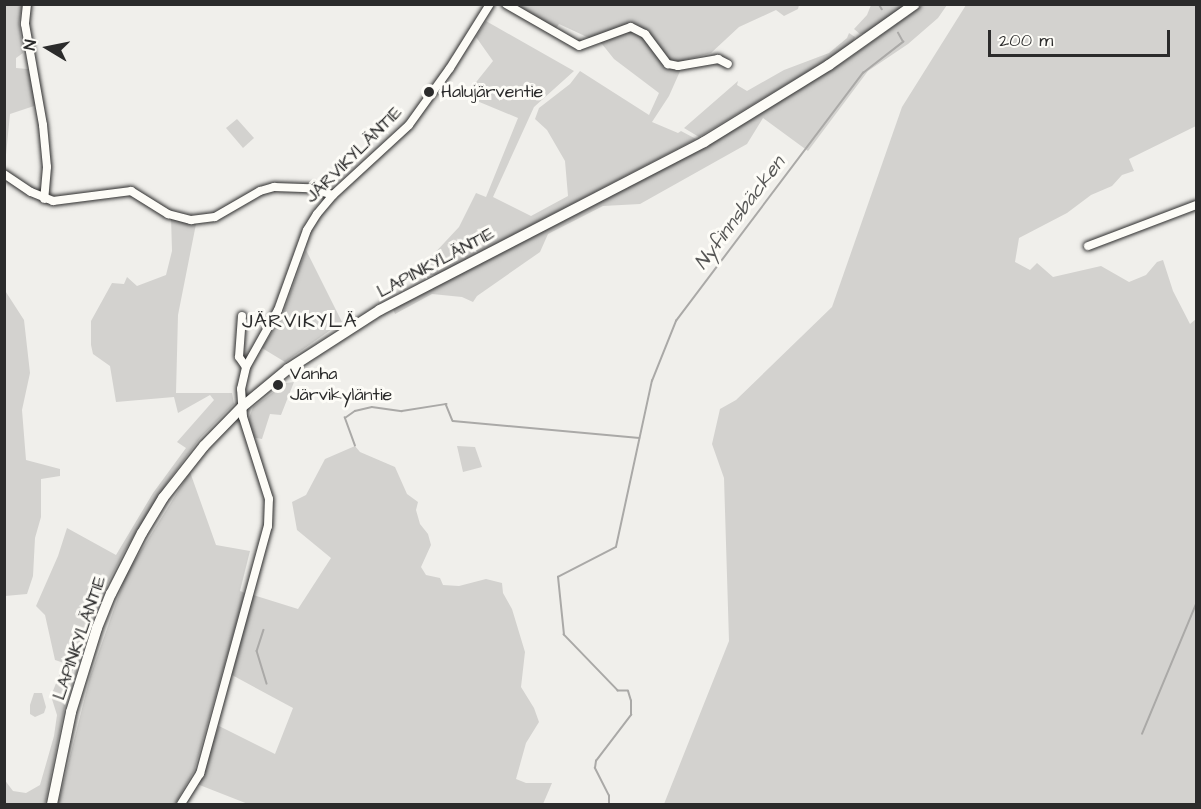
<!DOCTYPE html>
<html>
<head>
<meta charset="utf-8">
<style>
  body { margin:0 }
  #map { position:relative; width:1201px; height:809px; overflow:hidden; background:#f0efeb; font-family:"Architects Daughter",sans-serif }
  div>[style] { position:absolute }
  .green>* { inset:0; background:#d3d2cf }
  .stream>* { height:1.5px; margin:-0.75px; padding:0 0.75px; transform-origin:0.75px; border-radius:0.75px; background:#aaa9a7 }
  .roads { filter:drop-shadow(0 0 2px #2b2b2b) drop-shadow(0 0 2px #2b2b2b) }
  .minor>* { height:8px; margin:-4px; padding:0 4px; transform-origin:4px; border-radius:4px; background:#fdfcf7 }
  .major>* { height:10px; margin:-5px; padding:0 5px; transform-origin:5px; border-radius:5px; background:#fdfcf7 }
  .dots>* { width:16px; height:16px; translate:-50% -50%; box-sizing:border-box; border:3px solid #fdfcf7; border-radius:50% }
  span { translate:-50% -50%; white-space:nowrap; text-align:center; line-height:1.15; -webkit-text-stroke:6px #fdfcf7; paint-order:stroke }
  .poi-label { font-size:18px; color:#2b2b2b }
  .left { translate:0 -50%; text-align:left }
  .street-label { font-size:18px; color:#2b2b2b }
  .water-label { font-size:20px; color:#575756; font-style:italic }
  .neighbourhood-label { font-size:20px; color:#2b2b2b; letter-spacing:1.5px }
  .frame { position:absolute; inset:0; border:6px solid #2b2b2b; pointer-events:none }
  .north { position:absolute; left:18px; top:18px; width:60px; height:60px; -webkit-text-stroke:4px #fdfcf7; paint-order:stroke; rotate:280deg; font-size:16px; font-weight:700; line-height:24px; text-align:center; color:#2b2b2b }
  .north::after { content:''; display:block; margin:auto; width:21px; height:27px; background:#2b2b2b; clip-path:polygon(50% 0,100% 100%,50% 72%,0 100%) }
  .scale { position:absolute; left:988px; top:30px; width:182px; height:27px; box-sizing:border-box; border:3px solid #2b2b2b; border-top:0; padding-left:8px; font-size:18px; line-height:21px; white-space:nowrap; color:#2b2b2b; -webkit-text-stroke:4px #fdfcf7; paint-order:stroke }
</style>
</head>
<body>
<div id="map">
  <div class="green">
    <i style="clip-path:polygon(4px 5px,22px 5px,19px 23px,23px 53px,16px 58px,16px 68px,28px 69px,37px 105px,10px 114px,5px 165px)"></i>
    <i style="clip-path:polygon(516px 5px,799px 5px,798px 9px,784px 16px,776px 10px,739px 27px,711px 53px,685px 60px,669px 96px,652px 122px,678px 133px,681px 131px,696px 139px,436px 275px,430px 275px,431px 257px,459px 227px,476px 193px,486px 197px,518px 118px,465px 96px,493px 61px,476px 37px,486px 21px,574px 71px,534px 107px,493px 197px,531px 216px,568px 196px,565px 161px,547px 130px,535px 119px,539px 108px,570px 84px,580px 71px,649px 115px,659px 93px,614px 59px,602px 44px,559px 24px,555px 30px)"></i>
    <i style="clip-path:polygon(871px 5px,907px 5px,867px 33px,860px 34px,854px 29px,867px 15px)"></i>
    <i style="clip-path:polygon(923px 5px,947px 5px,938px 18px,908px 44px,868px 71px,808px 151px,763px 118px,747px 144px,640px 204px,603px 206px,548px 234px,540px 252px,477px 296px,473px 302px,462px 297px,432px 294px,395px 314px,393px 309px,734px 130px,848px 59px)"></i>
    <i style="clip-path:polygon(966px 5px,1196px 5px,1196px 126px,1129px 159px,1134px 171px,1122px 175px,1112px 186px,1091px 195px,1067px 213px,1019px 238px,1015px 262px,1030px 270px,1037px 263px,1053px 277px,1101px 266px,1129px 282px,1146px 275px,1157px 262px,1163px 260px,1173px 291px,1190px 324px,1196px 319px,1196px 804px,664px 804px,729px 641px,724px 478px,712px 444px,720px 409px,736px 400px,832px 307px,902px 107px)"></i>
    <i style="clip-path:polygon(849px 33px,855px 37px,853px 42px,835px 55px,699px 137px,684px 128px,738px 81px,737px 85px,747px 91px,784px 70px,829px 53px,847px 38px)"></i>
    <i style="clip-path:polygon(237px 119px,254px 138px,243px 148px,226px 128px)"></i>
    <i style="clip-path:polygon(171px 217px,196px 224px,178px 315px,176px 393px,232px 393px,234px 404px,200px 438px,167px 483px,124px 552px,104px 590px,86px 632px,71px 676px,45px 804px,5px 804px,4px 779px,13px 791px,26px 793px,40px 785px,54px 736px,57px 715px,51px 696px,64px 663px,55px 660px,45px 615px,36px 606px,58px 556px,67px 528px,116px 555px,153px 493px,186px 448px,177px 442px,214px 400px,210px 395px,178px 413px,174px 397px,116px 402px,110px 366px,93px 354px,91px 345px,91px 321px,112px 283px,124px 284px,127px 277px,137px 286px,166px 275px,172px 251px)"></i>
    <i style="clip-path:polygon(306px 250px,342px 322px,285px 362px,262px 348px,282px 316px)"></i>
    <i style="clip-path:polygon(4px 289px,24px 320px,30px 373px,22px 410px,26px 460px,60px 469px,60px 476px,41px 479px,41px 517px,35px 538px,33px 576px,27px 594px,5px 596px)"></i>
    <i style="clip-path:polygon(294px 382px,281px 415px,270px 414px,262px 439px,251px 437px,248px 421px,253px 407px,286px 383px)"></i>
    <i style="clip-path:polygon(355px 446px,360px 452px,395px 467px,407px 494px,418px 502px,416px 510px,420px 524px,428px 534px,431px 545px,421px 567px,426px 575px,440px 578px,443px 585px,459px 586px,486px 579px,502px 583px,503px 593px,512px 609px,525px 652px,521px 687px,534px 708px,539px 722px,526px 743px,516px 779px,526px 783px,552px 783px,543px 804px,248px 804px,197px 784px,219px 726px,275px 754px,293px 708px,232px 675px,253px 595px,298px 609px,331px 558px,297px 530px,292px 502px,306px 495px,325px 459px)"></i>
    <i style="clip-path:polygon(457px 446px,475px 447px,482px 467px,463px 472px)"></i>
    <i style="clip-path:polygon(190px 472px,216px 545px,250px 551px,240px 591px,245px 593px,194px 771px,175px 804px,58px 804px,90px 677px,126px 575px)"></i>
    <i style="clip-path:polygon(34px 693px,42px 693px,46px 707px,44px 713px,35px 717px,30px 714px,30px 705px)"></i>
  </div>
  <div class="stream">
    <i style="left:879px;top:4px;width:6px;rotate:59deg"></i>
    <i style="left:355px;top:446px;width:30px;rotate:-110deg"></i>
    <i style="left:345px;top:418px;width:12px;rotate:-35deg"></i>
    <i style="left:355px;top:411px;width:17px;rotate:-13deg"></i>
    <i style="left:372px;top:407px;width:30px;rotate:8deg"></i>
    <i style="left:402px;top:411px;width:45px;rotate:-9deg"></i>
    <i style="left:446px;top:404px;width:18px;rotate:68deg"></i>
    <i style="left:453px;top:421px;width:187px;rotate:5.2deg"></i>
    <i style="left:264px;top:630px;width:22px;rotate:108deg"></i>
    <i style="left:257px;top:651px;width:34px;rotate:73deg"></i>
    <i style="left:1142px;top:734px;width:141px;rotate:-67.4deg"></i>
    <i style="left:609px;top:804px;width:8px;rotate:-90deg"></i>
    <i style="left:609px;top:796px;width:31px;rotate:-117deg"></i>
    <i style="left:595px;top:768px;width:7px;rotate:-82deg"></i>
    <i style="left:596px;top:761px;width:58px;rotate:-52.7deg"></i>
    <i style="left:631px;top:715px;width:14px;rotate:-90deg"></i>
    <i style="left:631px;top:701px;width:10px;rotate:-107deg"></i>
    <i style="left:628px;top:691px;width:10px;rotate:180deg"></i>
    <i style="left:618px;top:691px;width:78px;rotate:-134deg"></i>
    <i style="left:564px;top:635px;width:58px;rotate:-95.9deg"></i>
    <i style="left:558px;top:577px;width:65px;rotate:-27.3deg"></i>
    <i style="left:616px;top:547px;width:170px;rotate:-77.8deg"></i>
    <i style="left:652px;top:381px;width:65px;rotate:-68.2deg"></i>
    <i style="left:676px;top:321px;width:311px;rotate:-53deg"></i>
    <i style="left:863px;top:73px;width:51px;rotate:-37.8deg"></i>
    <i style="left:903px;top:42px;width:10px;rotate:-119deg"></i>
  </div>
  <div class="roads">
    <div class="minor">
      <i style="left:27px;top:4px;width:20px;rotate:96deg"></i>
      <i style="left:25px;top:24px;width:103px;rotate:79.9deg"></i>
      <i style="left:43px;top:125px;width:42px;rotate:84.6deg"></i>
      <i style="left:47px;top:167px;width:32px;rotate:95deg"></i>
      <i style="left:506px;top:4px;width:84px;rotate:29.9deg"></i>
      <i style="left:579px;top:46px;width:55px;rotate:-20.1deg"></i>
      <i style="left:631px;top:27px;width:16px;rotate:27deg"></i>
      <i style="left:645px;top:34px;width:38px;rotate:53deg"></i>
      <i style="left:668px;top:64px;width:10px;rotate:11deg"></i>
      <i style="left:678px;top:66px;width:41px;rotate:-9.9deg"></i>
      <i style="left:718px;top:59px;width:11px;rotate:27deg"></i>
      <i style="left:4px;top:174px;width:32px;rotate:34deg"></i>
      <i style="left:31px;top:192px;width:24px;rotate:22deg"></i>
      <i style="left:53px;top:201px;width:79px;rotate:-7.3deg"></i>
      <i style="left:131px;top:191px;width:44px;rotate:31.9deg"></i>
      <i style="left:168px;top:214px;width:24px;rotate:15deg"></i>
      <i style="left:191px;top:220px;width:24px;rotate:-7deg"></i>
      <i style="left:215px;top:217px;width:52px;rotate:-30deg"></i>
      <i style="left:260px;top:191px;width:15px;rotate:-16deg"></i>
      <i style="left:274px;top:187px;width:36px;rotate:2deg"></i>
      <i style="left:310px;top:188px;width:24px;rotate:17deg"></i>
      <i style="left:1088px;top:246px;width:116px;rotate:-20.8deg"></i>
      <i style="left:242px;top:316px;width:41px;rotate:94.2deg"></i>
      <i style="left:239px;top:357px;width:12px;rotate:55deg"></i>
      <i style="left:181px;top:804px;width:36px;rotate:-58deg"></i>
      <i style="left:200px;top:774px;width:257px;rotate:-74.7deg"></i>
      <i style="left:268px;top:526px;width:27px;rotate:-88deg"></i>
      <i style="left:269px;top:499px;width:86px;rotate:-107.6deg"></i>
      <i style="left:243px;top:417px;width:28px;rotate:-94deg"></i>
      <i style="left:241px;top:389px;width:23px;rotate:-77deg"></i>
      <i style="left:246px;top:367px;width:65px;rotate:-60.7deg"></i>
      <i style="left:278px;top:310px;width:85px;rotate:-70.1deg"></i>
      <i style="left:307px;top:230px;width:19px;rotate:-58deg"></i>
      <i style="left:317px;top:214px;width:25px;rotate:-50deg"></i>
      <i style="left:333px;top:195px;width:103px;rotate:-42.6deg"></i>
      <i style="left:409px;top:125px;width:70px;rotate:-54.3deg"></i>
      <i style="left:450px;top:68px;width:75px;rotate:-58deg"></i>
    </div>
    <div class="major">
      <i style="left:52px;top:804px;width:94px;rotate:-78.3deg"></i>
      <i style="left:71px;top:712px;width:88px;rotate:-72.8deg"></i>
      <i style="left:97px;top:628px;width:37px;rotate:-68deg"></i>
      <i style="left:111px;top:594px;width:68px;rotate:-63.1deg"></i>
      <i style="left:142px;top:533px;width:41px;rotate:-59deg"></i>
      <i style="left:163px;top:498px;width:66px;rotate:-51.7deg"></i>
      <i style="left:204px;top:446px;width:54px;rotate:-45.7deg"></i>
      <i style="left:242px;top:407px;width:60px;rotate:-39.6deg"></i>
      <i style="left:288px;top:369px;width:109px;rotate:-32.7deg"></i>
      <i style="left:380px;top:310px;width:365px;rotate:-27.4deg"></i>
      <i style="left:704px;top:142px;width:147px;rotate:-31.6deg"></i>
      <i style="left:829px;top:65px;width:105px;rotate:-35.3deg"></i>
    </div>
  </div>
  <div class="dots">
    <i style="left:429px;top:92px;background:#2b2b2b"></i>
    <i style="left:278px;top:385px;background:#2b2b2b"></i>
  </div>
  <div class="poi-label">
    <span class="left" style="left:441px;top:92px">Halujärventie</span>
    <span class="left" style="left:290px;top:385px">Vanha<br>Järvikyläntie</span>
  </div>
  <div class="street-label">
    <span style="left:354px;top:155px;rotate:-45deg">JÄRVIKYLÄNTIE</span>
    <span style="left:436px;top:263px;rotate:-28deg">LAPINKYLÄNTIE</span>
    <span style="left:80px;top:638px;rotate:-71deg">LAPINKYLÄNTIE</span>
  </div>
  <div class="water-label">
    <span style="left:740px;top:213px;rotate:-53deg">Nyfinnsbäcken</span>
  </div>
  <div class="neighbourhood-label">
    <span style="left:300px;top:321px">JÄRVIKYLÄ</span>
  </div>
  <div class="frame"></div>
  <div class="north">N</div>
  <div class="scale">200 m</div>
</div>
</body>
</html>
